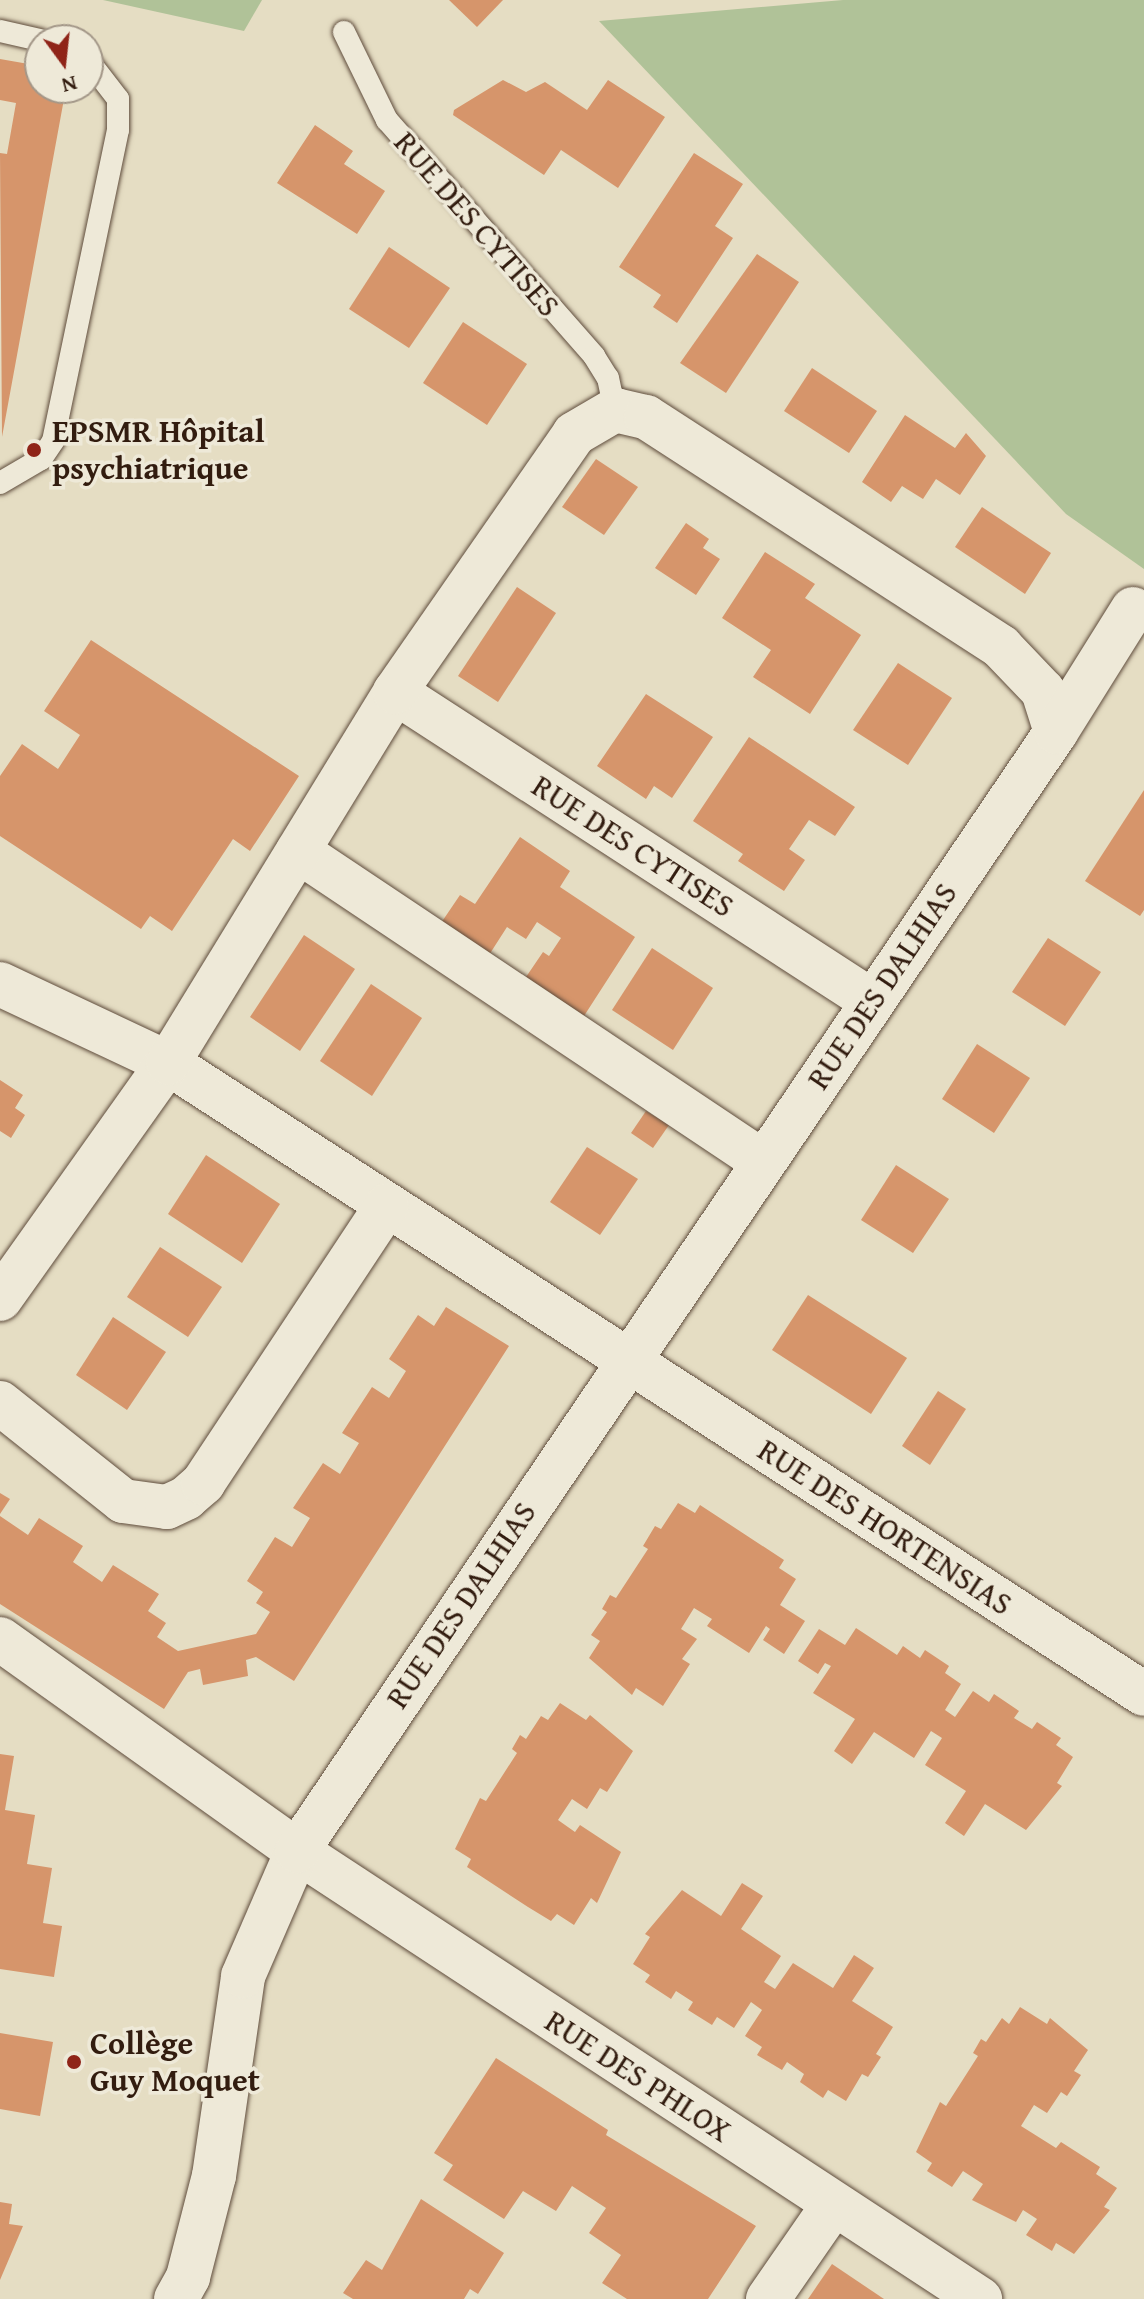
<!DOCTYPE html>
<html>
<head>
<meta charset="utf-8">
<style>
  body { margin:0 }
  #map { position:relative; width:1144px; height:2299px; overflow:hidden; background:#e5ddc3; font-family:"Gentium Book Plus",serif }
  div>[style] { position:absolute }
  .green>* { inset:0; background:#b0c298 }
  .building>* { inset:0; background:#d6956b }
  .roads { filter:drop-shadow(0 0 2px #5f4c3c) drop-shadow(0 0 2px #5f4c3c) }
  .lane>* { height:22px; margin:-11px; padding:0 11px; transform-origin:11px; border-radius:11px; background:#eee9d8 }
  .street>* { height:44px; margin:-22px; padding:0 22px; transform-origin:22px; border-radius:22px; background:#eee9d8 }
  .dots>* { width:22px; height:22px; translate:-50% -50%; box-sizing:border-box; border:4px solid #eee9d8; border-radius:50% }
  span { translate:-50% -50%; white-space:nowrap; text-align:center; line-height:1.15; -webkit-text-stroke:7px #eee9d8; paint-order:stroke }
  .street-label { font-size:32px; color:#321c0f }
  .poi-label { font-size:32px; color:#321c0f; font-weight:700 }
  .left { translate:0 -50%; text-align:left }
  .north { position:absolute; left:24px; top:24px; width:80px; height:80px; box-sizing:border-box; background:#eee9d8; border:2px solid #a39788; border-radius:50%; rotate:165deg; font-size:22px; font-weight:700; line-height:32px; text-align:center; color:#321c0f }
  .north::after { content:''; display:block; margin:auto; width:28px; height:36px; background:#8f2418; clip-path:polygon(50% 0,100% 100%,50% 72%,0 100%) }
</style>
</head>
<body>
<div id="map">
  <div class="green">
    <i style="clip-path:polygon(103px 0,262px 0,244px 31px)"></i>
    <i style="clip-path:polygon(843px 0,1144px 0,1144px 569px,1066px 514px,599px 21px)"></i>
  </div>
  <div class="building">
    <i style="clip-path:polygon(449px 0,503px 0,477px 27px)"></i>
    <i style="clip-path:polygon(0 59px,40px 66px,40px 88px,66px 88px,2px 437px,0 153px,7px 154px,16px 103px,0 100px)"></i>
    <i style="clip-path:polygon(503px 80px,526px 92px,545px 82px,587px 110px,608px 80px,665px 117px,618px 188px,561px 150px,544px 175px,453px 115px,454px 110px)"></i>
    <i style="clip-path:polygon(315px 125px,353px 151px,344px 164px,385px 191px,357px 234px,277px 183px)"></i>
    <i style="clip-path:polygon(694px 153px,743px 184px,715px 226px,733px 238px,677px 323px,653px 307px,661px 295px,619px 267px)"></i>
    <i style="clip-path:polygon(389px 247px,450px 288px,409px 348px,349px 309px)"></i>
    <i style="clip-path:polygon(757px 254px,799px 282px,726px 393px,680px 363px)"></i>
    <i style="clip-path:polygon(463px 322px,527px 364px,487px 425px,423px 383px)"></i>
    <i style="clip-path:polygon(812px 368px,877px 411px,849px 453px,784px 411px)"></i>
    <i style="clip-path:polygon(905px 415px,955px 448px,966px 433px,986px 456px,960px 495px,936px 479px,923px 499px,902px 486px,891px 502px,862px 482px)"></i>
    <i style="clip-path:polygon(596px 459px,638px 487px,604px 535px,562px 507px)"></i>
    <i style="clip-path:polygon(982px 507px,1051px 553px,1025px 594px,955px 547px)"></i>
    <i style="clip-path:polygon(686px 523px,709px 539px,703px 548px,720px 559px,696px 595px,655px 568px)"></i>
    <i style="clip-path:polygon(765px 552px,815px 584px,805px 598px,861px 635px,810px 714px,753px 677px,771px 650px,722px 618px)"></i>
    <i style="clip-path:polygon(517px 587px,556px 613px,498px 702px,458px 676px)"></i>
    <i style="clip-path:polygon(91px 640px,299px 776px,250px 851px,233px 839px,172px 931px,150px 916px,141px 929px,0 836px,0 776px,22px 744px,58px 769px,80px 735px,44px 711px)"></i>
    <i style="clip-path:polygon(898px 663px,952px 698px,908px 765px,853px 730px)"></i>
    <i style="clip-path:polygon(646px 694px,713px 737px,672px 798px,654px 786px,646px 799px,597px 766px)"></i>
    <i style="clip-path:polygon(749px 737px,855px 807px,835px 836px,809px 820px,789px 849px,805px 860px,784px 891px,738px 861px,743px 854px,693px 821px)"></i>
    <i style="clip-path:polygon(1144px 790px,1144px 910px,1140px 916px,1085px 881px)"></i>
    <i style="clip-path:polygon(520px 837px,570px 871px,560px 887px,635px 937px,584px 1016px,526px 977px,543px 952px,549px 956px,561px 938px,537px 922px,526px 939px,507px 927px,489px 955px,441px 923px,460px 895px,475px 904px)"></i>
    <i style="clip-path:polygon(304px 935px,355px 969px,300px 1051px,250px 1017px)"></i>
    <i style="clip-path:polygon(1048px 938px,1101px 972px,1065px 1026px,1012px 992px)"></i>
    <i style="clip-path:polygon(652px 948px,713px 988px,673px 1050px,612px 1010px)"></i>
    <i style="clip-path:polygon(371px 984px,422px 1018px,372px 1096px,320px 1061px)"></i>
    <i style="clip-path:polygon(977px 1044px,1030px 1078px,994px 1133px,942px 1099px)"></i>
    <i style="clip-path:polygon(0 1080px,23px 1095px,15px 1108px,25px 1115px,11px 1138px,0 1131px)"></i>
    <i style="clip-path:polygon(646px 1111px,669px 1125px,653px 1148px,631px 1133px)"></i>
    <i style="clip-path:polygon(587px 1147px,638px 1179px,600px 1235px,550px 1202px)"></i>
    <i style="clip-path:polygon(206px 1155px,280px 1204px,242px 1263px,168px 1214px)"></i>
    <i style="clip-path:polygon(896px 1165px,949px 1199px,913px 1253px,861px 1220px)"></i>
    <i style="clip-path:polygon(160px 1247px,222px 1287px,188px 1337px,127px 1297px)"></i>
    <i style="clip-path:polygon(808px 1295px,907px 1358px,871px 1414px,772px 1350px)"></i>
    <i style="clip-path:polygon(446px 1307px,509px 1346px,294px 1681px,256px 1657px,246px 1660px,248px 1676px,203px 1685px,200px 1669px,188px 1672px,164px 1709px,0 1604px,0 1516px,28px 1535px,39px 1518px,83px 1546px,73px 1562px,102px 1582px,113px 1565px,159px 1594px,148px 1611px,166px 1623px,157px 1637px,178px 1651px,256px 1634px,270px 1612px,256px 1603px,263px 1592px,247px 1581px,275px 1537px,292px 1547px,310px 1518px,293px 1508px,323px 1463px,340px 1474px,359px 1443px,342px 1433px,372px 1387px,389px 1398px,406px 1371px,389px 1359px,418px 1315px,434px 1326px)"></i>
    <i style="clip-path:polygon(113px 1317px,166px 1352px,127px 1410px,76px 1375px)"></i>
    <i style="clip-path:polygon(938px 1391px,966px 1409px,930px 1465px,902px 1446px)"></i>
    <i style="clip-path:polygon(0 1493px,10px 1499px,0 1514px)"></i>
    <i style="clip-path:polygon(678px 1503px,695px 1513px,700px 1505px,784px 1560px,779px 1568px,796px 1579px,780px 1605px,805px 1621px,784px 1654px,763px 1640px,770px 1629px,766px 1626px,749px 1653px,707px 1626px,712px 1619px,694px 1608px,681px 1629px,697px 1639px,682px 1659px,690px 1664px,663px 1706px,636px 1688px,632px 1695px,589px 1658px,600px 1641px,591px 1635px,607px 1612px,602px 1609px,610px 1595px,616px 1598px,648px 1549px,643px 1546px,655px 1526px,661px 1529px)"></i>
    <i style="clip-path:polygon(856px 1628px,897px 1655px,903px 1646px,920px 1658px,925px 1650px,949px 1666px,945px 1673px,961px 1684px,945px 1710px,955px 1717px,973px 1691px,989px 1702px,994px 1694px,1019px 1711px,1014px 1718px,1032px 1729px,1037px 1722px,1061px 1738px,1056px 1745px,1073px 1757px,1057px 1783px,1062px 1786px,1026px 1830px,985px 1804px,964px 1836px,945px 1823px,966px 1791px,925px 1765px,942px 1738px,931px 1731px,914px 1758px,874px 1732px,852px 1764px,834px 1751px,855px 1719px,813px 1693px,831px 1666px,825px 1663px,818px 1674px,798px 1661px,819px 1629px,845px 1645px)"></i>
    <i style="clip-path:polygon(560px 1703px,586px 1720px,590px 1715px,633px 1751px,607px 1792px,600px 1788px,587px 1809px,572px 1799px,558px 1820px,575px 1832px,580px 1825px,621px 1852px,597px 1903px,591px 1898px,574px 1925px,557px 1914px,551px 1921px,528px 1907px,467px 1867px,471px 1859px,455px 1849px,480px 1798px,486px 1801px,517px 1753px,512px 1749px,520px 1735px,526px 1739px,541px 1716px,548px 1720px)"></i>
    <i style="clip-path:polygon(0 1754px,14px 1756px,5px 1810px,35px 1815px,27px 1864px,52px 1868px,43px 1923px,62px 1926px,54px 1977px,0 1969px)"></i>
    <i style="clip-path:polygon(742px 1883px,763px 1896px,741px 1929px,781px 1956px,764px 1982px,775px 1989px,793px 1963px,833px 1988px,854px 1955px,874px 1968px,852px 2001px,893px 2027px,876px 2054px,881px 2057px,868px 2077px,862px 2074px,846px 2101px,828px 2090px,823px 2098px,800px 2082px,804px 2074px,787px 2062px,782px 2070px,757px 2055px,762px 2047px,745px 2036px,762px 2010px,751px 2002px,734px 2028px,717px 2017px,712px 2025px,688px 2010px,693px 2002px,676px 1991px,671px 1999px,645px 1982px,650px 1975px,633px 1964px,650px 1937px,645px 1934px,682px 1890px,721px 1916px)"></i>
    <i style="clip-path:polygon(1020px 2007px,1047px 2024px,1050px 2018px,1088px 2050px,1074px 2071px,1081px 2075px,1067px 2096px,1061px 2092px,1047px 2113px,1034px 2105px,1021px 2126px,1056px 2148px,1061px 2142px,1100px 2167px,1096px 2174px,1117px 2188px,1104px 2207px,1110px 2210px,1074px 2254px,1056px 2243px,1052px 2251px,1026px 2235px,1037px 2219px,1023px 2210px,1016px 2222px,972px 2200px,983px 2184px,963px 2171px,952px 2187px,927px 2171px,932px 2163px,916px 2152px,940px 2102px,946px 2106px,978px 2056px,973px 2053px,981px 2039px,986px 2042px,1002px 2018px,1009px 2024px)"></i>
    <i style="clip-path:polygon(0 2033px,53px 2042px,40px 2116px,0 2109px)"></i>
    <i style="clip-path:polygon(496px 2058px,608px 2130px,606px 2135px,756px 2226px,708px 2299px,627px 2299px,602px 2283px,621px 2255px,589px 2233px,606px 2208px,572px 2186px,556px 2211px,523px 2191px,504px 2219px,443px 2180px,453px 2165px,434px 2153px)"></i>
    <i style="clip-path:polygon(421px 2199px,504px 2253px,478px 2294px,470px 2289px,464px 2299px,353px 2299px,343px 2293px,366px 2260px,382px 2270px)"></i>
    <i style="clip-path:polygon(0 2202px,12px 2204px,9px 2224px,23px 2226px,0 2280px)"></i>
    <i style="clip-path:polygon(832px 2264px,884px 2299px,808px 2299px)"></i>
  </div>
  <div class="roads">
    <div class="lane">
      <i style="left:0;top:31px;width:41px;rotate:12.7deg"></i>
      <i style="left:344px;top:32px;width:98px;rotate:64deg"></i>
      <i style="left:387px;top:120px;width:314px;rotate:48.7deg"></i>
      <i style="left:594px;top:356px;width:26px;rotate:58deg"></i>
      <i style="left:608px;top:378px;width:33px;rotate:78deg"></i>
      <i style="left:0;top:483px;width:48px;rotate:-30.3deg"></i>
      <i style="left:41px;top:459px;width:22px;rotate:-56deg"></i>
      <i style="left:53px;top:441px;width:318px;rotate:-78.2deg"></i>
      <i style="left:118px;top:130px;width:31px;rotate:-90deg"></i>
      <i style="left:118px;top:99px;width:49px;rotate:-127.6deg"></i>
    </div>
    <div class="street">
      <i style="left:395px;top:692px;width:568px;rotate:32.94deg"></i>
      <i style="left:298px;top:851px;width:558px;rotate:33.75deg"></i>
      <i style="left:0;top:984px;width:186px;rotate:25.2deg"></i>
      <i style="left:168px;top:1063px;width:1162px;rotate:32.88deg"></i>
      <i style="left:0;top:1299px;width:290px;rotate:-54.6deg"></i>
      <i style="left:168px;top:1063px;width:435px;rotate:-58.5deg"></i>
      <i style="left:395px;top:692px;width:314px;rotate:-55.2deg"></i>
      <i style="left:574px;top:434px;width:48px;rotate:-30.3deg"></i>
      <i style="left:615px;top:410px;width:32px;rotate:13deg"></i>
      <i style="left:646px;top:417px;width:423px;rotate:32.9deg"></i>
      <i style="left:1001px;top:647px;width:61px;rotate:46.3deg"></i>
      <i style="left:1043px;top:691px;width:43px;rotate:72.4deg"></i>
      <i style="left:0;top:1403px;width:157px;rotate:38.5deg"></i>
      <i style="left:123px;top:1501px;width:44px;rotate:7.8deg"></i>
      <i style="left:167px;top:1507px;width:21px;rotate:-25deg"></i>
      <i style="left:186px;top:1498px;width:23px;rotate:-41deg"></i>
      <i style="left:203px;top:1483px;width:333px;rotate:-56.5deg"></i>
      <i style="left:0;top:1639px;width:365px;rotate:35.5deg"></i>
      <i style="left:297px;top:1851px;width:817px;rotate:33.26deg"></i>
      <i style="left:176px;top:2299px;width:25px;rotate:-61deg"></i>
      <i style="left:188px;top:2277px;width:104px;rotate:-75.6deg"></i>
      <i style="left:214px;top:2176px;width:202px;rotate:-81.7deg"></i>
      <i style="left:243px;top:1976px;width:136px;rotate:-66.6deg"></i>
      <i style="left:297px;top:1851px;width:1352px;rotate:-55.85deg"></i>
      <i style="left:1056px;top:732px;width:145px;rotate:-58deg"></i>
      <i style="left:768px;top:2299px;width:114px;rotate:-55.3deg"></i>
    </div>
  </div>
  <div class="dots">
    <i style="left:34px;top:450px;background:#8f2418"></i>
    <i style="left:74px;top:2062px;background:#8f2418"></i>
  </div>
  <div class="street-label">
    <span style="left:477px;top:224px;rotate:49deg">RUE DES CYTISES</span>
    <span style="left:633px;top:846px;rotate:33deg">RUE DES CYTISES</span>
    <span style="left:882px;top:986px;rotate:-56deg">RUE DES DALHIAS</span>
    <span style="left:885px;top:1527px;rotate:33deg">RUE DES HORTENSIAS</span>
    <span style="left:461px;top:1605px;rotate:-56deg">RUE DES DALHIAS</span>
    <span style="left:638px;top:2076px;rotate:33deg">RUE DES PHLOX</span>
  </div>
  <div class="poi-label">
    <span class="left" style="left:52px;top:450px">EPSMR Hôpital<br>psychiatrique</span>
    <span class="left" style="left:90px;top:2062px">Collège<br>Guy Moquet</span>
  </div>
  <div class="north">N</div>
</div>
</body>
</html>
